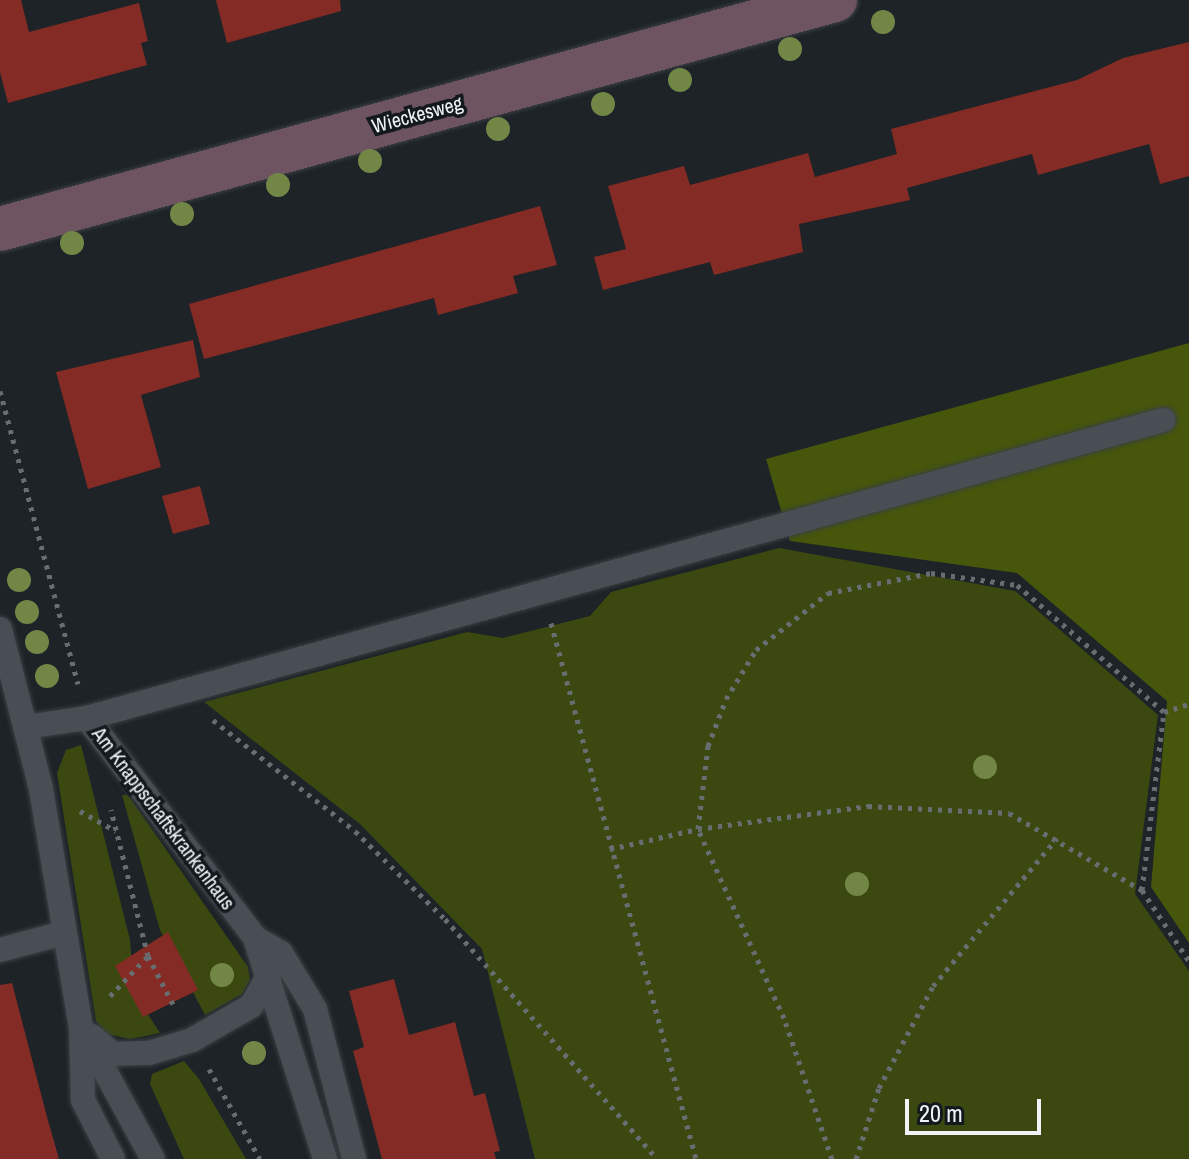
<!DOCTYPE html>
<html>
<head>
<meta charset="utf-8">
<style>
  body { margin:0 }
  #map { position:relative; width:1189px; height:1159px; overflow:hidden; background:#1d2327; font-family:"Archivo Narrow",sans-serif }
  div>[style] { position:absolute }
  .green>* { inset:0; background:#3b4911 }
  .forest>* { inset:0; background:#46570c }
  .building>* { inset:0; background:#832b24 }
  .path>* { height:5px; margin-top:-2.5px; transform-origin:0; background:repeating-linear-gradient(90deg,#686d71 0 4px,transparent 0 10px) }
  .roads { filter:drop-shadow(0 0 2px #3b3f43) drop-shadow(0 0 2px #3b3f43) }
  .lane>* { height:24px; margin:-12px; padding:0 12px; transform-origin:12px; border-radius:12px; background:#484e54 }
  .secondary>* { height:44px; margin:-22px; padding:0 22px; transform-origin:22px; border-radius:22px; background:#6d5460 }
  .trees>* { width:24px; height:24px; margin:-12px; border-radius:50%; background:#728746 }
  span { translate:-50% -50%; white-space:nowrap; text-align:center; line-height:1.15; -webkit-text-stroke:7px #14191e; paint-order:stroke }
  .street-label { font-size:20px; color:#f0f3f7 }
  .scale { position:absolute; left:905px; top:1099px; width:136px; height:36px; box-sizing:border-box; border:4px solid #f0f3f7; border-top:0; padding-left:10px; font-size:24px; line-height:28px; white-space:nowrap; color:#f0f3f7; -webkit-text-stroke:6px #14191e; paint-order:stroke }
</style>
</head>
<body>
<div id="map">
  <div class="green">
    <i style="clip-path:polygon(779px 548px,1015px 591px,1158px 715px,1135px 894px,1189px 971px,1189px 1159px,535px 1159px,482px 949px,360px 824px,204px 702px,467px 632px,503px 638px,590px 616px,611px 592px)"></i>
    <i style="clip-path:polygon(81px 745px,130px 940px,134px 993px,160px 1033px,130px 1039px,107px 1034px,96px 1021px,57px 773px,66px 750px)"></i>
    <i style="clip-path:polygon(122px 795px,128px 795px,248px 967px,250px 980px,242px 994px,205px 1015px,160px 930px)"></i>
    <i style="clip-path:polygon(184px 1061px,199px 1079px,246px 1159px,184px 1159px,150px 1084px,152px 1074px)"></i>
  </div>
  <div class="forest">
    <i style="clip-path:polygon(1189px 343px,1189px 943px,1151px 887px,1167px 701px,1017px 573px,790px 541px,766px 459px)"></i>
  </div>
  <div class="building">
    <i style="clip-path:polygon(0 0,21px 0,29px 32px,139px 3px,148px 41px,141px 43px,147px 65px,8px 103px,0 72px)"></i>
    <i style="clip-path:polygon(216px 0,340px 0,341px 11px,227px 43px)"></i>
    <i style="clip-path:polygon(1189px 42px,1189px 176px,1160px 184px,1149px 144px,1038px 175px,1032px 154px,907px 188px,910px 200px,799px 224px,803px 252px,714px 275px,710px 262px,603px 290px,594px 257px,626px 249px,608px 186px,684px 166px,690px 185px,808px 153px,815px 177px,897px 154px,891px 129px,1077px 80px,1123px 58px)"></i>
    <i style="clip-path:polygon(540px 206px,557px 265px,513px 276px,518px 293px,438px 315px,434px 298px,204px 359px,189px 304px)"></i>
    <i style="clip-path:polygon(193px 340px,200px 377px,141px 395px,161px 467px,88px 489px,56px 372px)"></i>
    <i style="clip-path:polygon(200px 486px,210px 524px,173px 534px,162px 496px)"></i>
    <i style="clip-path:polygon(168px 932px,198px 990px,143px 1017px,115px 966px)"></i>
    <i style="clip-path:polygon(394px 979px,409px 1035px,455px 1022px,474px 1096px,485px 1093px,500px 1151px,494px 1152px,496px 1159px,382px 1159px,353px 1051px,364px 1047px,349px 991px)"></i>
    <i style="clip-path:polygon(12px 983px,47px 1117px,59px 1159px,0 1159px,0 985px)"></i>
  </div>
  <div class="path">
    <i style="left:0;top:391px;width:303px;rotate:75.1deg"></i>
    <i style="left:551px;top:623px;width:555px;rotate:74.86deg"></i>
    <i style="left:213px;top:720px;width:180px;rotate:38deg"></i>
    <i style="left:355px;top:831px;width:126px;rotate:44.4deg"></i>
    <i style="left:445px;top:919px;width:320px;rotate:48.5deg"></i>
    <i style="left:80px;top:811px;width:41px;rotate:29.1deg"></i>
    <i style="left:610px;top:849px;width:90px;rotate:-12.8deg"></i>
    <i style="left:698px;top:829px;width:172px;rotate:-7.7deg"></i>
    <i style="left:868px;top:806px;width:141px;rotate:2.8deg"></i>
    <i style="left:1009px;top:813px;width:154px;rotate:30.1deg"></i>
    <i style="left:1142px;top:890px;width:85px;rotate:56.5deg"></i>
    <i style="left:1142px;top:890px;width:179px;rotate:-83deg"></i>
    <i style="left:1164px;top:712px;width:26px;rotate:-18deg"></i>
    <i style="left:148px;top:956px;width:59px;rotate:62.6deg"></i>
    <i style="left:110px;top:996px;width:55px;rotate:-46.5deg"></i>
    <i style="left:148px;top:956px;width:151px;rotate:-104.2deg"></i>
    <i style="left:209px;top:1069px;width:103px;rotate:60.5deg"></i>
    <i style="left:832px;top:1159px;width:149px;rotate:-108.8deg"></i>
    <i style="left:784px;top:1018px;width:208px;rotate:-114.5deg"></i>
    <i style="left:698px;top:829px;width:84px;rotate:-83.1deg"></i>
    <i style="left:708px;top:746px;width:50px;rotate:-69deg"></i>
    <i style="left:726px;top:699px;width:57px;rotate:-58.5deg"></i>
    <i style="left:756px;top:650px;width:92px;rotate:-38.4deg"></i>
    <i style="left:828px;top:593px;width:105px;rotate:-11deg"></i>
    <i style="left:931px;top:573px;width:87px;rotate:7.9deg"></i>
    <i style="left:1017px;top:585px;width:194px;rotate:40.8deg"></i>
    <i style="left:856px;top:1159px;width:75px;rotate:-72.1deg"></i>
    <i style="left:879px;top:1088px;width:115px;rotate:-62.1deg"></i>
    <i style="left:933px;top:986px;width:193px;rotate:-50deg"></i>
  </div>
  <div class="roads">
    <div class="lane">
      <i style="left:0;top:629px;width:165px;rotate:75.6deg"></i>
      <i style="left:41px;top:789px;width:241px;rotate:80.5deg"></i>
      <i style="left:81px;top:1027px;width:150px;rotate:61.4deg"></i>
      <i style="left:87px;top:718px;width:1117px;rotate:-15.48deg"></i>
      <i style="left:26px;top:727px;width:62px;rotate:-8.4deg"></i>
      <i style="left:87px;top:718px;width:277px;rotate:52.6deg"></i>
      <i style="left:255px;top:938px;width:232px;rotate:72.4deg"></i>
      <i style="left:255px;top:938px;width:30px;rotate:30deg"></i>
      <i style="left:281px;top:953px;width:66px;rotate:58.7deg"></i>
      <i style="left:315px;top:1009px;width:155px;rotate:75.4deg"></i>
      <i style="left:0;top:950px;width:66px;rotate:-14.9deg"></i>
      <i style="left:81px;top:1029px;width:71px;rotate:88.4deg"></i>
      <i style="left:83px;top:1100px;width:66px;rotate:63deg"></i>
      <i style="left:92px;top:1036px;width:28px;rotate:41deg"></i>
      <i style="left:113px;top:1054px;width:36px;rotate:-2deg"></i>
      <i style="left:149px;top:1053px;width:45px;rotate:-16.8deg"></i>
      <i style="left:192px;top:1040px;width:68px;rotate:-30deg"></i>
      <i style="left:251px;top:1006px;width:38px;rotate:-60deg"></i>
    </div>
    <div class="secondary">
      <i style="left:0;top:229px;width:866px;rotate:-15.34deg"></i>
    </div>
  </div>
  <div class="trees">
    <i style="left:883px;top:22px"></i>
    <i style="left:790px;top:49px"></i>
    <i style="left:680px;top:80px"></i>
    <i style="left:603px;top:104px"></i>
    <i style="left:498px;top:129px"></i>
    <i style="left:370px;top:161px"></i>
    <i style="left:278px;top:185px"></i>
    <i style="left:182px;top:214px"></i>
    <i style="left:72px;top:243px"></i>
    <i style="left:19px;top:580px"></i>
    <i style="left:27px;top:612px"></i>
    <i style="left:37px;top:642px"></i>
    <i style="left:47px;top:676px"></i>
    <i style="left:985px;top:767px"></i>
    <i style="left:857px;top:884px"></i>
    <i style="left:222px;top:975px"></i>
    <i style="left:254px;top:1053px"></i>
  </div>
  <div class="street-label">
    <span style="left:417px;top:114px;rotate:-15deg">Wieckesweg</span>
    <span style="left:164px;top:818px;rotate:53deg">Am Knappschaftskrankenhaus</span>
  </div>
  <div class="scale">20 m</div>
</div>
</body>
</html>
